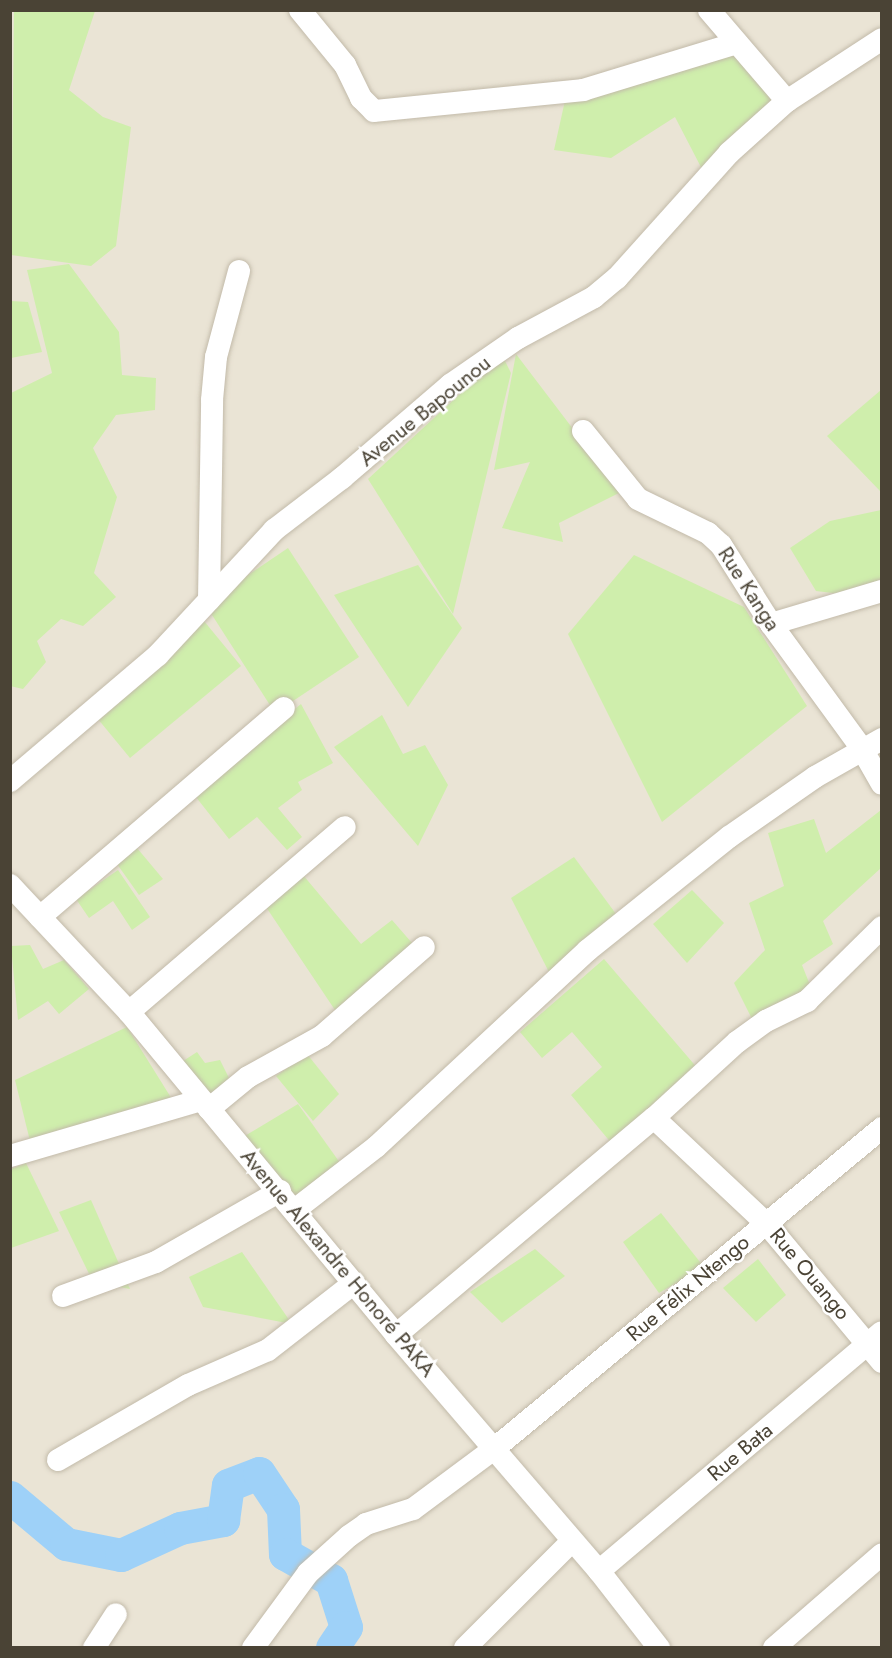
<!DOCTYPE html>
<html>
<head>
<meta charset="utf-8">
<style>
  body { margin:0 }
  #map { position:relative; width:892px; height:1658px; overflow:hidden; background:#f6f2e8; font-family:Jost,sans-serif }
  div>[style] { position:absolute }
  .residential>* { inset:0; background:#eae4d5 }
  .green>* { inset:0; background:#cfeeac }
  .river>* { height:33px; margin:-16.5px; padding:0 16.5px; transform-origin:16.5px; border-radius:16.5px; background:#9ed1f8 }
  .roads { filter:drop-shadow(0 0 2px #c2baa9) drop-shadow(0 0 2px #c2baa9) }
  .minor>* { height:22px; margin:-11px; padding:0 11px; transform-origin:11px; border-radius:11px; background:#fff }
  span { translate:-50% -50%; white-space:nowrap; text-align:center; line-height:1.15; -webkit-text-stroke:5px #fff; paint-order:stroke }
  .street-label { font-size:21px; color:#4a4335 }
  .frame { position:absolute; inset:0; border:12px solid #4a4335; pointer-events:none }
</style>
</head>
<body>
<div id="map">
  <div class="residential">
    <i style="clip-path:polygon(11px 11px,881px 11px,881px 1647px,11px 1647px)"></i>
  </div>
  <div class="green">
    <i style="clip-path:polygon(14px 11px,95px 11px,69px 90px,103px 117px,131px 127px,116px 246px,91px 266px,11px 255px)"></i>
    <i style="clip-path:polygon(735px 50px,779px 103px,704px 173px,675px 117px,611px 158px,554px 150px,566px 96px)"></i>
    <i style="clip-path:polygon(69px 264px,119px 332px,122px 375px,156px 378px,155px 410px,116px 415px,93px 448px,117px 497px,94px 573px,116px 597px,83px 626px,61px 619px,37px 641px,46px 662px,23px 689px,10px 686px,11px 393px,52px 373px,27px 270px)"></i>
    <i style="clip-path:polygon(11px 301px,28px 302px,42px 352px,11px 358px)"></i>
    <i style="clip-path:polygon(516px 354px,621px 492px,559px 523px,563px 542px,502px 528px,530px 462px,494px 470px)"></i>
    <i style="clip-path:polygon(502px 355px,511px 373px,453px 614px,368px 479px)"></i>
    <i style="clip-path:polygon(881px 390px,881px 492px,827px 436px)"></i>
    <i style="clip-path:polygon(881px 510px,881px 579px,856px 596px,816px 591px,790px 548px,830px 521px)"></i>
    <i style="clip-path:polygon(288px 548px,359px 657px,275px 713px,205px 604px)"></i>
    <i style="clip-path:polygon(634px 555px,744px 607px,807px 706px,662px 822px,568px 634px)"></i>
    <i style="clip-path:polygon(418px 565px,462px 628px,408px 707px,334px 595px)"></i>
    <i style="clip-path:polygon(204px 621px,241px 666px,130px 758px,93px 713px)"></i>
    <i style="clip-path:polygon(301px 704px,333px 763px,298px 782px,302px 790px,278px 808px,302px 837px,287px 850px,257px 817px,229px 839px,192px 792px)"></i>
    <i style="clip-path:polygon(382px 715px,403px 754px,425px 745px,448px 785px,418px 846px,334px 747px)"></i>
    <i style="clip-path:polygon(881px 810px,881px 868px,823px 921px,833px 944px,802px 965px,810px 985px,755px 1025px,734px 983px,765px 950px,749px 903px,784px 886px,768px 833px,814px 819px,826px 853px)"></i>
    <i style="clip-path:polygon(137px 848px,163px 879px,139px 895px,117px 864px)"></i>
    <i style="clip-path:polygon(574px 857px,619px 918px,550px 974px,511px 898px)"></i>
    <i style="clip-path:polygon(118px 870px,150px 917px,132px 930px,113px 901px,89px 918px,76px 899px)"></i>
    <i style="clip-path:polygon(303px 875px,361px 944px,392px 920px,419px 951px,343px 1022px,264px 904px)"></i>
    <i style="clip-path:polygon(692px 890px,724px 923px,687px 963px,653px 924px)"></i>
    <i style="clip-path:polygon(30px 945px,43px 969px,64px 960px,89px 989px,59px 1014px,48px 1001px,18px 1020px,11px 946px)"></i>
    <i style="clip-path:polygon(604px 959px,699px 1070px,613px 1145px,571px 1095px,602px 1067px,572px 1032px,542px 1058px,520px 1032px)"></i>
    <i style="clip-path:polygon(127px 1027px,175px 1104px,31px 1145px,15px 1080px)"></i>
    <i style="clip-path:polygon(197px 1052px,205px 1063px,220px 1060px,233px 1086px,207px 1103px,177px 1065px)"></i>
    <i style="clip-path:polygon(307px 1054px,339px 1094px,313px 1121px,276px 1076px)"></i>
    <i style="clip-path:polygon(298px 1104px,343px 1167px,293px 1202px,243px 1137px)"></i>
    <i style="clip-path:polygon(26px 1163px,59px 1231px,11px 1248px,11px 1169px)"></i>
    <i style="clip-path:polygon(91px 1200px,130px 1289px,93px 1282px,59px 1212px)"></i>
    <i style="clip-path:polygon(661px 1213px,704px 1267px,659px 1293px,623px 1242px)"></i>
    <i style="clip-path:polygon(535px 1249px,565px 1276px,502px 1323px,470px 1292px)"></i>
    <i style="clip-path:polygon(242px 1252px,292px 1324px,203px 1307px,189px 1277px)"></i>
    <i style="clip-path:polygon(758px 1259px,786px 1295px,756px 1322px,723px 1288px)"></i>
  </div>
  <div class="river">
    <i style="left:10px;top:1497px;width:73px;rotate:40deg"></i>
    <i style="left:66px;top:1544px;width:56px;rotate:11.3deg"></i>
    <i style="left:121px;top:1555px;width:65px;rotate:-24.6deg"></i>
    <i style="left:180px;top:1528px;width:44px;rotate:-10.5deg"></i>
    <i style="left:223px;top:1520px;width:35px;rotate:-82deg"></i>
    <i style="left:228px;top:1485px;width:33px;rotate:-21deg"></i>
    <i style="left:259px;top:1473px;width:43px;rotate:56.3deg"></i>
    <i style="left:283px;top:1509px;width:45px;rotate:87.5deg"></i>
    <i style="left:285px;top:1554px;width:53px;rotate:29.5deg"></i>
    <i style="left:331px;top:1580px;width:49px;rotate:72.3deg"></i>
    <i style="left:346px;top:1627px;width:25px;rotate:124deg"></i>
  </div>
  <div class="roads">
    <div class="minor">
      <i style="left:300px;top:10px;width:71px;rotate:50.7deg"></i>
      <i style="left:345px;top:65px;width:37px;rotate:64deg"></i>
      <i style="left:361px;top:98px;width:18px;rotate:45deg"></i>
      <i style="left:374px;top:111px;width:210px;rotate:-5.7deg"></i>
      <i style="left:583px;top:90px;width:161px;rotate:-17deg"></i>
      <i style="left:709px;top:10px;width:120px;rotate:49.4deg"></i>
      <i style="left:583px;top:431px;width:87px;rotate:51deg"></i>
      <i style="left:638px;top:499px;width:78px;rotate:25.9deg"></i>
      <i style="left:708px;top:533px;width:18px;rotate:43deg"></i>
      <i style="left:721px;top:545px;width:93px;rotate:57.7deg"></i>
      <i style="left:771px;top:624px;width:155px;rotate:53.9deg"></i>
      <i style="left:862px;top:749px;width:40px;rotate:60.3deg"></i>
      <i style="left:209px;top:600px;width:200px;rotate:-89.1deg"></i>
      <i style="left:212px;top:400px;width:43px;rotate:-84.7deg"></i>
      <i style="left:216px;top:357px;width:89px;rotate:-75deg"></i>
      <i style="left:771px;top:624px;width:116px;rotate:-16.6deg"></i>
      <i style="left:10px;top:781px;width:194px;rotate:-40.4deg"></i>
      <i style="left:158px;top:655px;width:171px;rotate:-47.1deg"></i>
      <i style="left:274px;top:530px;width:86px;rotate:-37.4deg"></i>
      <i style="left:342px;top:478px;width:143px;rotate:-40.7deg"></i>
      <i style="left:450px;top:385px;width:83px;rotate:-34.7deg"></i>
      <i style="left:518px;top:338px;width:86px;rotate:-28.3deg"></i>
      <i style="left:594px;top:297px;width:30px;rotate:-40deg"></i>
      <i style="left:617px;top:278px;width:168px;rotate:-48.1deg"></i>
      <i style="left:729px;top:153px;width:78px;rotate:-41.9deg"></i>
      <i style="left:787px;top:101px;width:113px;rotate:-33.1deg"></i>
      <i style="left:10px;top:885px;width:174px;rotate:46.9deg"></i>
      <i style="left:129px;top:1012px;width:419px;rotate:50.4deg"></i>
      <i style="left:396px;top:1335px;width:311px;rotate:49.3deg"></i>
      <i style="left:599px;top:1571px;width:98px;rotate:52.1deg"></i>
      <i style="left:40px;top:917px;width:321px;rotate:-40.6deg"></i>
      <i style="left:129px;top:1012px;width:284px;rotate:-40.6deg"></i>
      <i style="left:209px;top:1109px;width:50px;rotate:-39.4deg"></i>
      <i style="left:248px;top:1077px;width:85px;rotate:-29deg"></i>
      <i style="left:322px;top:1036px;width:135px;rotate:-41.1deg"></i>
      <i style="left:654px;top:1118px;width:154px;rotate:43.2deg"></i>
      <i style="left:766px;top:1223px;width:181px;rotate:50.2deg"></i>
      <i style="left:10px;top:1156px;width:199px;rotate:-16.3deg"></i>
      <i style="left:296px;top:1209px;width:101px;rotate:-37.8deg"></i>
      <i style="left:376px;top:1147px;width:289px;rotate:-42.9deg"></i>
      <i style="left:588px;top:950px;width:181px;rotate:-38.7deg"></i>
      <i style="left:729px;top:837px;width:105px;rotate:-34.9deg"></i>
      <i style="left:815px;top:777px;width:77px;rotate:-29.6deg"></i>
      <i style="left:63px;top:1296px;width:99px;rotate:-20.1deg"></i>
      <i style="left:156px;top:1262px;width:143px;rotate:-29.8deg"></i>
      <i style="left:396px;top:1335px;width:337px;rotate:-40.1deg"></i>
      <i style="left:654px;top:1118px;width:113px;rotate:-42.5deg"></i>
      <i style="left:737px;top:1042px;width:36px;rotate:-36deg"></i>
      <i style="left:766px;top:1021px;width:46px;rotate:-26deg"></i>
      <i style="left:807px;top:1001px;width:105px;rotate:-44.6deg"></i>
      <i style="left:58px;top:1460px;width:150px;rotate:-30deg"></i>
      <i style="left:188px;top:1385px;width:87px;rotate:-23.6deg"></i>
      <i style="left:268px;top:1350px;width:109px;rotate:-37.9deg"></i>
      <i style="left:599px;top:1571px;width:370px;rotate:-40.2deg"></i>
      <i style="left:94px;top:1648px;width:40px;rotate:-57.1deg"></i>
      <i style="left:253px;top:1648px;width:93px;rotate:-53.7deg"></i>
      <i style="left:308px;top:1573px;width:55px;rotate:-42.1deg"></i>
      <i style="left:349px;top:1536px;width:21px;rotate:-35deg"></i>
      <i style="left:366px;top:1524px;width:49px;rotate:-17.7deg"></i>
      <i style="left:413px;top:1509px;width:102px;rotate:-36.6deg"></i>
      <i style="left:495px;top:1448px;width:502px;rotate:-39.59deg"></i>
      <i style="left:465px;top:1648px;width:151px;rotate:-45deg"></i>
      <i style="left:774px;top:1648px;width:143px;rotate:-41deg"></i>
    </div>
  </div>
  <div class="street-label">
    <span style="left:425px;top:411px;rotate:-39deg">Avenue Bapounou</span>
    <span style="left:749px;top:589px;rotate:57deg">Rue Kanga</span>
    <span style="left:338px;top:1263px;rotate:50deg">Avenue Alexandre Honoré PAKA</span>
    <span style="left:810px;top:1274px;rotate:50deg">Rue Ouango</span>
    <span style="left:688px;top:1288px;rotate:-40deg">Rue Félix Ntengo</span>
    <span style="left:740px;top:1452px;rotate:-40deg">Rue Bata</span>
  </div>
  <div class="frame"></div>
</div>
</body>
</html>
